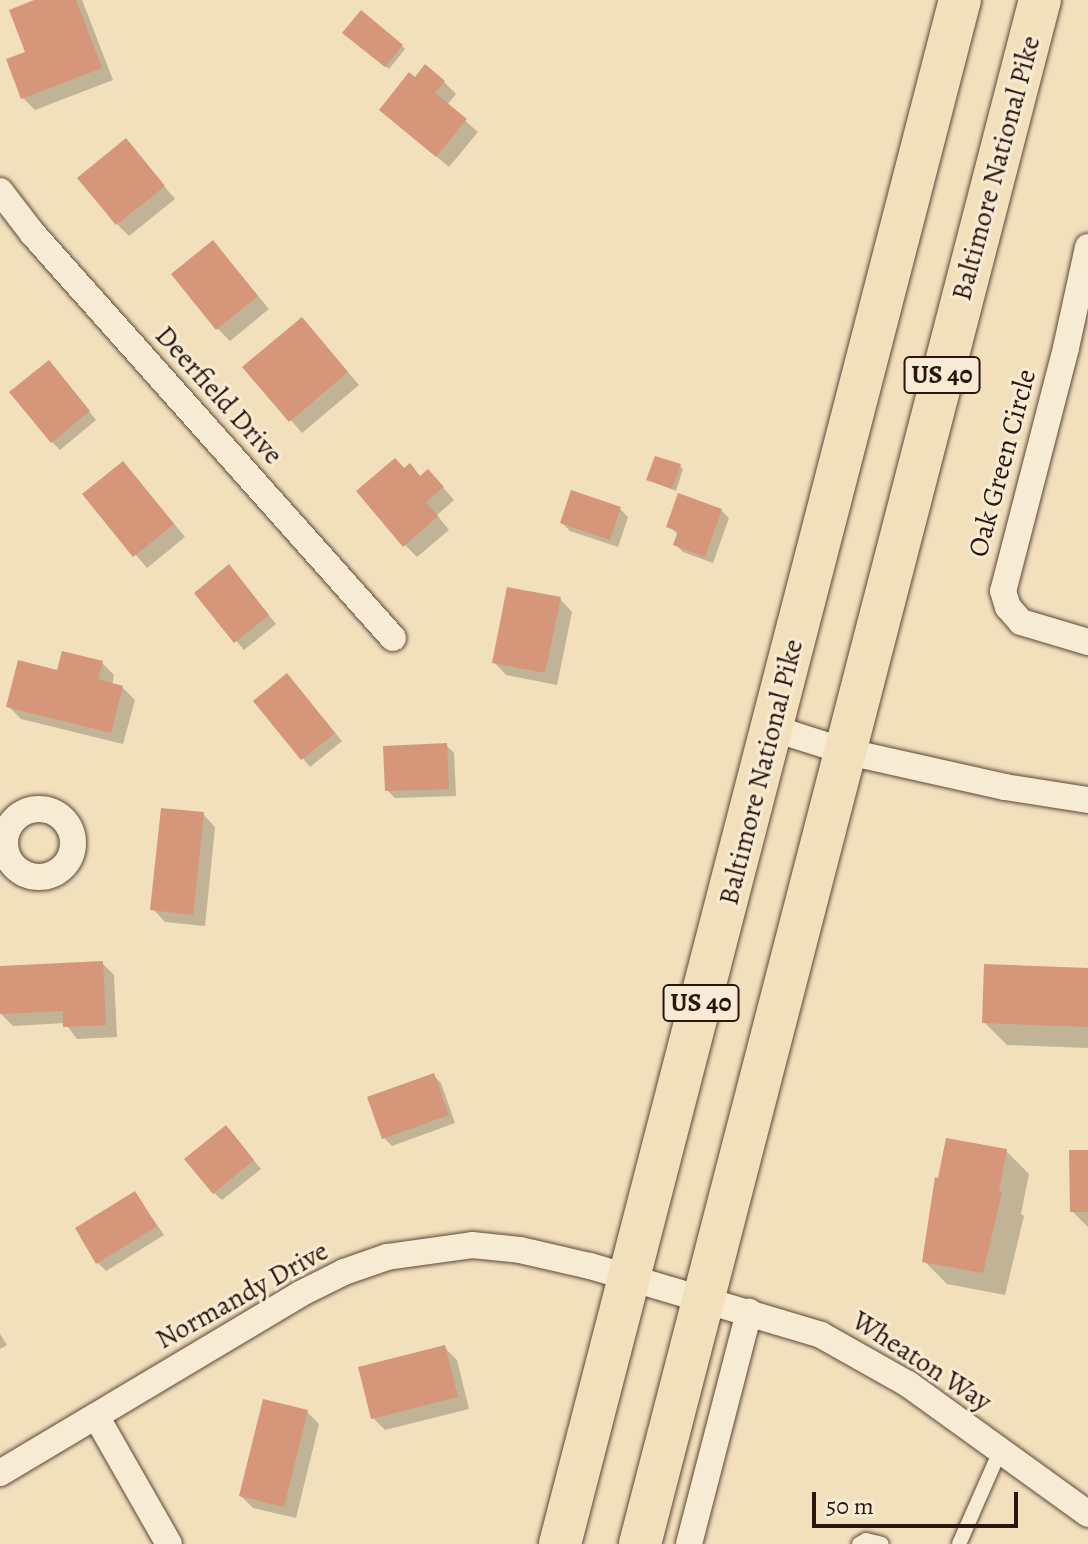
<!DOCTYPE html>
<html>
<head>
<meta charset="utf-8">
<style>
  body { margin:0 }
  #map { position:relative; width:1088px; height:1544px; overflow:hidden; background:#f2e0bc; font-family:Alegreya,serif }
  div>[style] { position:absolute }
  .shadow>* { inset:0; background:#0003 }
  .building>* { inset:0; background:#d5967a }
  .roads { filter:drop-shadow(0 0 2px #5d483a) drop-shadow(0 0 2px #5d483a) }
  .lane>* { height:14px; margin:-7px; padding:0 7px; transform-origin:7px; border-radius:7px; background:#f7ebd3 }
  .street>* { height:26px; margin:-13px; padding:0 13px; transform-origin:13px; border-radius:13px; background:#f7ebd3 }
  .street>.ring { margin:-13px; padding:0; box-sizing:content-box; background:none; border:26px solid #f7ebd3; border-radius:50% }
  .primary>* { height:42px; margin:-21px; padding:0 21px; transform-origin:21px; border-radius:21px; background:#f2e0bc }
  span { translate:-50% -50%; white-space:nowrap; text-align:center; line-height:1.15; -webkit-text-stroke:6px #f7ebd3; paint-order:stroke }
  .shield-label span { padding:2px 6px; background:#f7ebd3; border:2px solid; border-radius:6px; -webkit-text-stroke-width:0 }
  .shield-label { font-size:26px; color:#2b160f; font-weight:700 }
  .street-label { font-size:28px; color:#2b160f }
  .scale { position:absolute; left:812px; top:1492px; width:206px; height:36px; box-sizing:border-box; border:4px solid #2b160f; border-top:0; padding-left:10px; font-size:24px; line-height:28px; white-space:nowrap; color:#2b160f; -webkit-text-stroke:6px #f7ebd3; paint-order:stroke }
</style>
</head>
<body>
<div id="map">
  <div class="shadow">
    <i style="clip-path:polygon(40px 0,82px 0,113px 80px,35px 110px,23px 98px)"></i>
    <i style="clip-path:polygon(348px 36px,402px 46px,405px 49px,389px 69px)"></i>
    <i style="clip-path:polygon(416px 80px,444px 82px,456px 94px,447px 105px,478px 132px,449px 167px,381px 110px)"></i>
    <i style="clip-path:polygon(126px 141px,175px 199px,129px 236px,117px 224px)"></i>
    <i style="clip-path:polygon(213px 242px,269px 309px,230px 341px,218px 329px)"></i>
    <i style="clip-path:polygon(314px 332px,359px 385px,302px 433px,245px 367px)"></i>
    <i style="clip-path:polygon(56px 371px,96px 420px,60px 450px,52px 442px)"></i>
    <i style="clip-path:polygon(680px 466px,683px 469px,676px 491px,649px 480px)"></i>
    <i style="clip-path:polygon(405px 470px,440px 484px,454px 500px,437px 515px,449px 530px,417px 557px,405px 545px)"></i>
    <i style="clip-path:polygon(135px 476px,185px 537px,147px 568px,85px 494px)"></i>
    <i style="clip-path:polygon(620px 509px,628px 517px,618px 547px,570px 531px,562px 523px)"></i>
    <i style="clip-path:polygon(721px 510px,729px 518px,713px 563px,683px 552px,675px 544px,679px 535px,669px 527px)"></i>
    <i style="clip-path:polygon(236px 575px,276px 624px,244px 650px,196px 593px)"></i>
    <i style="clip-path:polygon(560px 599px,572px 612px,557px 685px,506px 675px,494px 662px)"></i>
    <i style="clip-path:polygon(102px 663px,114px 675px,112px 685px,122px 687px,135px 700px,123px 744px,21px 719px,9px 707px,58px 672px)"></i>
    <i style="clip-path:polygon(295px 684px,342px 741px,310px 767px,256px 702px)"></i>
    <i style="clip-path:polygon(446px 745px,454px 753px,456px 796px,395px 798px,387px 790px)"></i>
    <i style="clip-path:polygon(203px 814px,215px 827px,205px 926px,165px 922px,153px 909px)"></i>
    <i style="clip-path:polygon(102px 963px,114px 975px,117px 1037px,77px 1039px,65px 1023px,13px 1026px,1px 1014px,0 968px)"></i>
    <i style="clip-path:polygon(1088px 970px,1088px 1048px,1007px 1045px,984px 1022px)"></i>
    <i style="clip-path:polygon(433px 1075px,441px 1083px,455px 1123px,392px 1146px,384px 1138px)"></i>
    <i style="clip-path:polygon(234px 1136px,261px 1169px,222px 1200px,214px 1193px)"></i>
    <i style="clip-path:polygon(1006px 1151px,1029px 1174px,1021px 1214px,1024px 1216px,1005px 1295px,947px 1284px,924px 1261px)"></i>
    <i style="clip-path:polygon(1088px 1151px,1088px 1227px,1072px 1211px)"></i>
    <i style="clip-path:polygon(135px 1193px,164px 1235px,106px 1271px,98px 1263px)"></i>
    <i style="clip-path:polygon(0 1334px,7px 1345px,0 1349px)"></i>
    <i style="clip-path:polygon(444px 1347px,457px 1360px,469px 1409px,385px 1430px,373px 1418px)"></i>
    <i style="clip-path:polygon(307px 1412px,319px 1424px,296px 1518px,253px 1508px,241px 1496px)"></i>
  </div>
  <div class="building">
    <i style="clip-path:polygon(34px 0,76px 0,102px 68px,21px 99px,6px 59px,25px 52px,9px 10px)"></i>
    <i style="clip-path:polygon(361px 10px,403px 45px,385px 67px,342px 33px)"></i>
    <i style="clip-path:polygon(425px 64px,445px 81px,435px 93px,467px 119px,436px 157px,379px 110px,409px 72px,415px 77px)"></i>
    <i style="clip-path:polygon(126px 138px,165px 186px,116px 225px,77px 178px)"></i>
    <i style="clip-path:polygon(213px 240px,258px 296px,216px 330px,171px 274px)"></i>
    <i style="clip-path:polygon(302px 317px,348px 372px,289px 422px,242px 367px)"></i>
    <i style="clip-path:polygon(49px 360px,90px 411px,51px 443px,9px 392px)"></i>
    <i style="clip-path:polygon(655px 456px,681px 464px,672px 489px,646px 480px)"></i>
    <i style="clip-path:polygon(395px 458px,404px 468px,410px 463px,420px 476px,428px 469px,444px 487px,426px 502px,438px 516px,403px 547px,356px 491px)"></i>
    <i style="clip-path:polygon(123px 461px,174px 524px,133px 557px,82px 494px)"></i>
    <i style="clip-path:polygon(571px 490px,621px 507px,610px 540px,560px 523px)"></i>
    <i style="clip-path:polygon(678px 493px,722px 509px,705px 557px,673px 545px,678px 531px,666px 527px)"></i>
    <i style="clip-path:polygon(229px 564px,269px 615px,234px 643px,194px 593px)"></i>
    <i style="clip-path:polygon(507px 587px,561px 597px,545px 673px,492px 663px)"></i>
    <i style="clip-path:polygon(62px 651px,103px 661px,98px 679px,123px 686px,111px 733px,6px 707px,18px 660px,57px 670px)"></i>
    <i style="clip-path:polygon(287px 673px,335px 733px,301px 760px,253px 701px)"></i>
    <i style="clip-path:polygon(447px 743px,449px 789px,385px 791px,383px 746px)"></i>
    <i style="clip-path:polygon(161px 808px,204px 812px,193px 915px,150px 910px)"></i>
    <i style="clip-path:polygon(103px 961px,106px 1025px,63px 1027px,63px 1011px,0 1014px,0 966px)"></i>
    <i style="clip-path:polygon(984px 964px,1088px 968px,1088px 1027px,982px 1023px)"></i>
    <i style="clip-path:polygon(434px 1073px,449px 1115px,382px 1139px,367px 1097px)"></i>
    <i style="clip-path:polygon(226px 1125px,254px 1160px,213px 1194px,184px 1159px)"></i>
    <i style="clip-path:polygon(946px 1138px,1007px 1149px,999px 1191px,1002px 1192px,983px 1273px,922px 1262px,935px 1177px,938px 1178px)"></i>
    <i style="clip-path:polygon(1069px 1150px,1088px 1150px,1088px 1212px,1070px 1212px)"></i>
    <i style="clip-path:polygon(135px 1191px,157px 1226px,96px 1264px,75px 1228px)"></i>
    <i style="clip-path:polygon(445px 1345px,458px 1397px,371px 1419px,358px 1367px)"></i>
    <i style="clip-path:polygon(263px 1399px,308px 1410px,284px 1507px,239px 1496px)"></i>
  </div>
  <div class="roads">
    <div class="lane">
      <i style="left:859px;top:1544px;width:8px;rotate:-30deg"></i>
      <i style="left:866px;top:1540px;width:16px;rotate:14deg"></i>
      <i style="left:959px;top:1544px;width:102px;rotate:-66.2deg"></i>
    </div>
    <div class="street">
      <i style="left:0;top:191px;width:54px;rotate:52.5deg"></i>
      <i style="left:33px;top:234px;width:541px;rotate:48.3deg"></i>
      <i style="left:1088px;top:247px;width:103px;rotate:102.3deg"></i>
      <i style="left:1066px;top:348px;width:251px;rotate:104.5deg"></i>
      <i style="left:1003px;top:591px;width:17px;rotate:73deg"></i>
      <i style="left:1008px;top:607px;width:20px;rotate:49deg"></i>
      <i style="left:1021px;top:622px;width:70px;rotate:16.6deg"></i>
      <i style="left:772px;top:728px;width:76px;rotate:17.7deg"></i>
      <i style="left:844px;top:751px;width:165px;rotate:12.6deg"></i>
      <i style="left:1005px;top:787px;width:84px;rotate:8.9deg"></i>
      <i class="ring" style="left:5px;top:809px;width:42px;height:42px"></i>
      <i style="left:96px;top:1416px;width:147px;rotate:60.3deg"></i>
      <i style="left:0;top:1473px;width:349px;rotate:-30.8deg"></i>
      <i style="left:300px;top:1294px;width:49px;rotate:-26.6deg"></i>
      <i style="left:344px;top:1272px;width:46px;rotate:-19.2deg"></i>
      <i style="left:387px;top:1257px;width:86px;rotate:-8deg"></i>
      <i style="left:472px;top:1245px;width:48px;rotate:5.9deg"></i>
      <i style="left:520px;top:1250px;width:72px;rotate:12.9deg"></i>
      <i style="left:590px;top:1266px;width:241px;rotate:16.6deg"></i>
      <i style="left:821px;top:1335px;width:100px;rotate:29.4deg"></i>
      <i style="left:908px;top:1384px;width:222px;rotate:35.8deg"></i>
      <i style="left:689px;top:1544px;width:240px;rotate:-75.5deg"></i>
    </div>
    <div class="primary">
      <i style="left:560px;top:1544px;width:1595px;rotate:-75.48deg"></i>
      <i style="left:640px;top:1544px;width:1595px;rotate:-75.48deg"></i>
    </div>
  </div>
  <div class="shield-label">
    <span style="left:942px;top:375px">US 40</span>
    <span style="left:701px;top:1003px">US 40</span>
  </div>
  <div class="street-label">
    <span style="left:996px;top:168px;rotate:-75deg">Baltimore National Pike</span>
    <span style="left:219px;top:395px;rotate:48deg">Deerfield Drive</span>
    <span style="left:1002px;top:463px;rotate:-75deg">Oak Green Circle</span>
    <span style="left:761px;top:772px;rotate:-76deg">Baltimore National Pike</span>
    <span style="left:242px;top:1295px;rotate:-29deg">Normandy Drive</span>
    <span style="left:922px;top:1361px;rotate:33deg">Wheaton Way</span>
  </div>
  <div class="scale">50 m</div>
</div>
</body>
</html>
